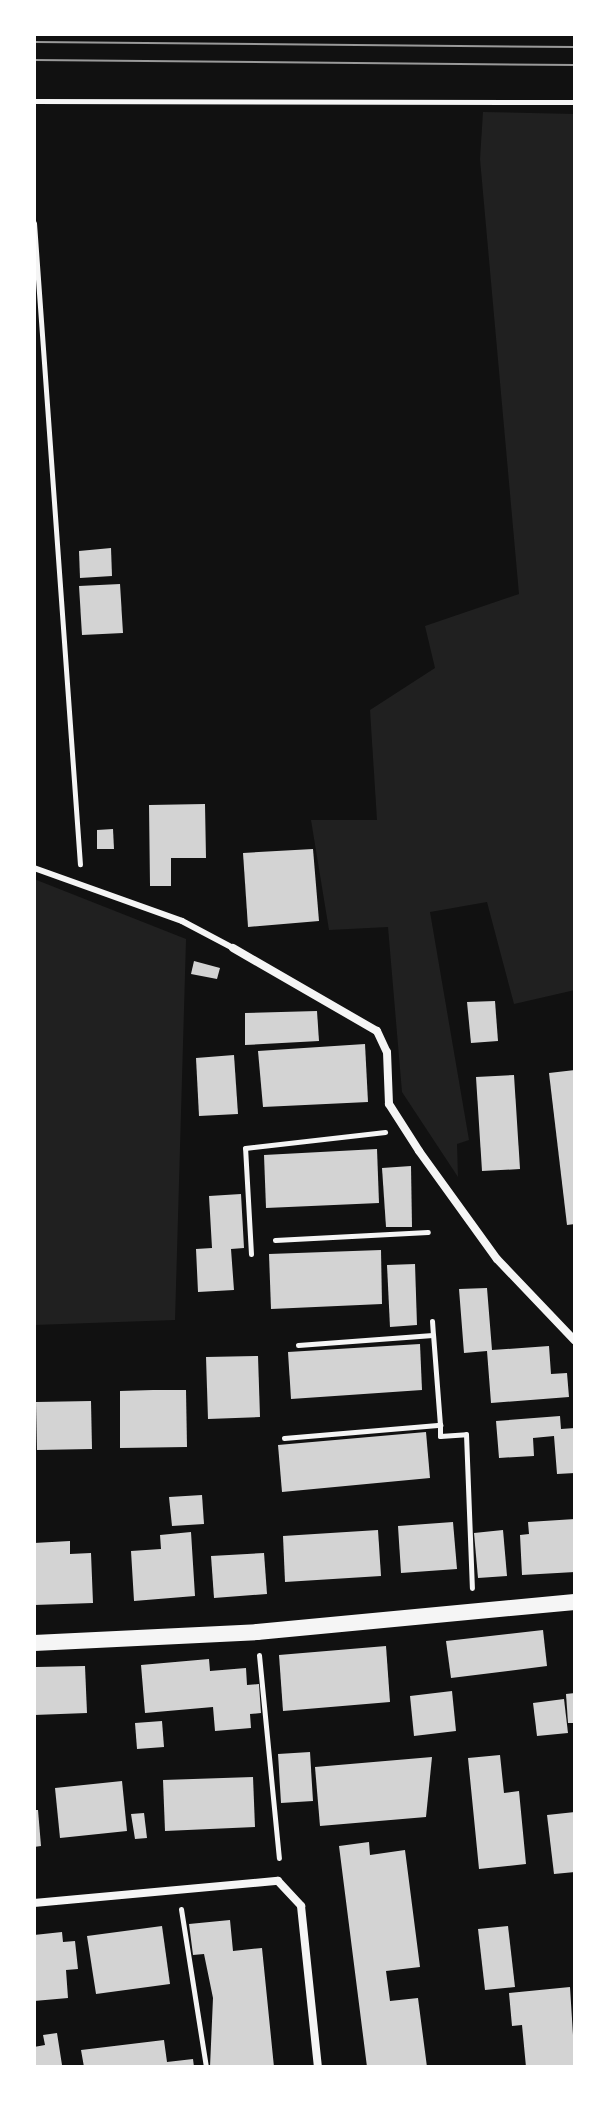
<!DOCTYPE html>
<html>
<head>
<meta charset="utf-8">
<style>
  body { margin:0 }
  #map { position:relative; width:609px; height:2101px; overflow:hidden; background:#111; font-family:"Varela Round",sans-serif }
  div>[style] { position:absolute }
  .green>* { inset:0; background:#202020 }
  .building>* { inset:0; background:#d3d3d3 }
  .path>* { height:5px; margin:-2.5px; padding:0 2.5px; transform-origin:2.5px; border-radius:2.5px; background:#f5f5f5 }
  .service>* { height:6px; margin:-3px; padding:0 3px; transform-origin:3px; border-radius:3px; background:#f5f5f5 }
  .minor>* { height:8px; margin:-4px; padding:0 4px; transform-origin:4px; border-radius:4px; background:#f5f5f5 }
  .secondary>* { height:16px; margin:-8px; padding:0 8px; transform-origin:8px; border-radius:8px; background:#f5f5f5 }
  .tram>* { height:2px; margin:-1px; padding:0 1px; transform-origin:1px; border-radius:1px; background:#9a9a9a }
  span { translate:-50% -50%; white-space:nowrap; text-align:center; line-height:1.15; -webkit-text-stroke:6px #fff; paint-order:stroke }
  .frame { position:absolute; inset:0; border:36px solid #fff; pointer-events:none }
</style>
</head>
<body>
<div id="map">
  <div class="green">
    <i style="clip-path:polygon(483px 112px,575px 114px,575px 990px,514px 1004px,487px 902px,430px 912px,469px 1140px,457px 1144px,458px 1177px,402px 1092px,388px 927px,329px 930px,311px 820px,377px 820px,370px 710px,435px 668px,425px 626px,519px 594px,480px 159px)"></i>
    <i style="clip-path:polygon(34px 879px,186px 939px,175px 1320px,34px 1325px)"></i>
  </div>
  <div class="building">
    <i style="clip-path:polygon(111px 548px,112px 576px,80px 578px,79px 551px)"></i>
    <i style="clip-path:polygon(120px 584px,123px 633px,82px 635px,79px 586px)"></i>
    <i style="clip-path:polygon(205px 804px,206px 858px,171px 858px,171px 886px,150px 886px,149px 805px)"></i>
    <i style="clip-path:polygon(113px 829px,114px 849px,97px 849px,97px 830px)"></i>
    <i style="clip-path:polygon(313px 849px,319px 921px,248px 927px,243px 853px)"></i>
    <i style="clip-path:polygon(194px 961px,220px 968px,217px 979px,191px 974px)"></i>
    <i style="clip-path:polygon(495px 1001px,498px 1041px,471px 1043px,467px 1002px)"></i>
    <i style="clip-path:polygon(317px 1011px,319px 1041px,245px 1045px,245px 1013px)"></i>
    <i style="clip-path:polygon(365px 1044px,368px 1102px,263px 1107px,258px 1051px)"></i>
    <i style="clip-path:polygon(234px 1055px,238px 1114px,199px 1116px,196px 1058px)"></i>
    <i style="clip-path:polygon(575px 1070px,575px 1224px,567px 1225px,549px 1073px)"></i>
    <i style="clip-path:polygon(514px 1075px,520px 1169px,482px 1171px,476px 1077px)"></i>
    <i style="clip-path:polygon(377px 1149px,379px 1203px,266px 1208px,264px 1155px)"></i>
    <i style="clip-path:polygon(411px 1166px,412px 1227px,386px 1227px,382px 1168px)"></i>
    <i style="clip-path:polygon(241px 1194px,244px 1248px,231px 1249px,234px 1290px,198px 1292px,196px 1249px,212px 1248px,209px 1196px)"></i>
    <i style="clip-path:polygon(381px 1250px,382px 1304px,271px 1309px,269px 1254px)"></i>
    <i style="clip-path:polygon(415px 1264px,417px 1325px,390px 1327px,387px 1265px)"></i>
    <i style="clip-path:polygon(487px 1288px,492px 1350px,549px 1346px,551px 1374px,567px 1373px,569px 1397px,491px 1403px,487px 1351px,464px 1353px,459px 1289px)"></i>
    <i style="clip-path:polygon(420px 1344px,422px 1390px,291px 1399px,288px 1352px)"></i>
    <i style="clip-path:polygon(258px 1356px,260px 1417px,208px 1419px,206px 1357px)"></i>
    <i style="clip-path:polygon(153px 1390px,186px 1390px,187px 1447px,120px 1448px,120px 1391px)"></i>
    <i style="clip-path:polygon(91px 1401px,92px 1449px,37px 1450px,36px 1402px)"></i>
    <i style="clip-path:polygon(560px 1416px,561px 1429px,575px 1428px,575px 1473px,557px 1474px,554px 1436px,533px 1438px,534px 1456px,499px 1458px,496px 1421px)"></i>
    <i style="clip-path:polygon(426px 1432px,430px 1478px,282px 1492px,278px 1445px)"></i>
    <i style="clip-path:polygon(202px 1495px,204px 1524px,172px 1526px,169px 1497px)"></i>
    <i style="clip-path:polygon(575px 1519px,575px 1572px,522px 1575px,520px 1535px,529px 1534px,528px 1522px)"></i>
    <i style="clip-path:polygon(453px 1522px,457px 1569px,401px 1573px,398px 1526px)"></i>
    <i style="clip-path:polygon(378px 1530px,381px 1576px,285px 1582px,283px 1536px)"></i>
    <i style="clip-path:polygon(503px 1530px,507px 1576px,478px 1578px,474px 1533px)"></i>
    <i style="clip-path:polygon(191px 1532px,195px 1596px,134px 1601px,131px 1551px,161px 1549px,160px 1535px)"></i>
    <i style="clip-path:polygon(70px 1541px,70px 1554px,91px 1553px,93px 1603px,34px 1605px,34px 1543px)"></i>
    <i style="clip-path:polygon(264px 1553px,267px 1594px,214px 1598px,211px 1556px)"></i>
    <i style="clip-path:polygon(543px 1630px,547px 1666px,451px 1678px,446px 1641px)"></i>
    <i style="clip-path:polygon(386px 1646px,390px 1702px,283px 1711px,279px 1655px)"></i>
    <i style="clip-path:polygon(209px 1659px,210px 1671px,246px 1668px,247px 1685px,259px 1684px,261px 1713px,250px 1714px,251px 1728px,215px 1731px,213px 1707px,145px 1713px,141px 1665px)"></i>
    <i style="clip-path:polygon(85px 1666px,87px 1713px,34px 1715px,36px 1667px)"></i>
    <i style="clip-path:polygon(452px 1691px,456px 1731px,414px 1736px,410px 1696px)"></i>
    <i style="clip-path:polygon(575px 1693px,575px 1723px,568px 1723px,566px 1694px)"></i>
    <i style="clip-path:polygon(564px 1699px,568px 1733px,537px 1736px,533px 1703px)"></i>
    <i style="clip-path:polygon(162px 1721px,164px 1747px,137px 1749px,135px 1723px)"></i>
    <i style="clip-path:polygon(310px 1752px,313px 1801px,281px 1803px,278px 1754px)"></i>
    <i style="clip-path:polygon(500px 1755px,504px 1793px,519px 1791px,526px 1864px,479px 1869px,468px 1758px)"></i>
    <i style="clip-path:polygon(432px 1757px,426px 1817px,320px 1826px,315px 1767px)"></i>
    <i style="clip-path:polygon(253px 1777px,255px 1827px,165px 1831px,163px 1780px)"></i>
    <i style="clip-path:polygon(122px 1781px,127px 1831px,60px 1838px,55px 1788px)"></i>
    <i style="clip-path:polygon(34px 1810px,38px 1810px,41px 1846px,34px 1847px)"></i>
    <i style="clip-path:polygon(575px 1812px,575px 1872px,554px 1874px,547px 1815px)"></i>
    <i style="clip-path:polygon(144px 1813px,147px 1838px,135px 1839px,131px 1814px)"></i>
    <i style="clip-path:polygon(369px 1842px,370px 1855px,405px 1850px,420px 1967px,386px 1971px,390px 2001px,418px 1998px,427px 2067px,367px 2067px,339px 1846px)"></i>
    <i style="clip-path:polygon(230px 1920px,233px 1951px,262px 1948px,274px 2067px,210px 2067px,213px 1998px,204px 1954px,193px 1955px,189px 1924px)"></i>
    <i style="clip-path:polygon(162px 1926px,170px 1984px,96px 1994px,87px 1936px)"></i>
    <i style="clip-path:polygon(508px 1926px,515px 1987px,485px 1990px,478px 1929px)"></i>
    <i style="clip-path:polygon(62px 1932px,63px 1942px,75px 1941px,78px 1969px,66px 1970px,68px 1998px,34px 2001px,34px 1935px)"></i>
    <i style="clip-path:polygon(570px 1987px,575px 2067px,526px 2067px,522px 2025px,512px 2026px,509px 1993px)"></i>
    <i style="clip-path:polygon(57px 2033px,62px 2065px,34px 2067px,34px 2047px,45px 2045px,43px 2035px)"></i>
    <i style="clip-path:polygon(164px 2040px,167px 2062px,193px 2059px,194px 2067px,84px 2067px,81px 2050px)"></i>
  </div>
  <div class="path">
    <i style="left:34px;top:101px;width:541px;rotate:0.11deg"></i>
    <i style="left:34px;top:223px;width:643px;rotate:85.9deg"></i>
    <i style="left:275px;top:1240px;width:153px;rotate:-3deg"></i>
    <i style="left:251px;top:1254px;width:106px;rotate:-93.2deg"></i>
    <i style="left:245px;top:1148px;width:141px;rotate:-6.5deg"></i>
    <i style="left:298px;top:1345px;width:135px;rotate:-4.2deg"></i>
    <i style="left:433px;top:1335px;width:14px;rotate:-94deg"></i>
    <i style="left:440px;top:1425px;width:11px;rotate:90deg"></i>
    <i style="left:440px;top:1436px;width:26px;rotate:-4deg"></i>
    <i style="left:466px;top:1434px;width:154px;rotate:87.8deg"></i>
    <i style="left:284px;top:1438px;width:157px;rotate:-4.8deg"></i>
    <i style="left:440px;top:1425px;width:90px;rotate:-94.4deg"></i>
    <i style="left:259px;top:1655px;width:204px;rotate:84.4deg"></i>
    <i style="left:181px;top:1909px;width:160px;rotate:81deg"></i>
  </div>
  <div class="service">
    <i style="left:34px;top:868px;width:157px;rotate:19.7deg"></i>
    <i style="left:182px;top:921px;width:58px;rotate:27.9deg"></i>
  </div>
  <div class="minor">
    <i style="left:233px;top:948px;width:166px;rotate:30deg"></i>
    <i style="left:377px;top:1031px;width:23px;rotate:65deg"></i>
    <i style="left:387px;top:1052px;width:52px;rotate:87.8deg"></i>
    <i style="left:389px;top:1104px;width:56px;rotate:57.4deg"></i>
    <i style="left:419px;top:1151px;width:133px;rotate:54.2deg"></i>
    <i style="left:497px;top:1259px;width:113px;rotate:46.4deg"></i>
    <i style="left:34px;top:1903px;width:245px;rotate:-5.2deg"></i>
    <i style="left:278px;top:1881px;width:34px;rotate:47deg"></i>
    <i style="left:301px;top:1906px;width:162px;rotate:84deg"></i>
  </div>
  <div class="secondary">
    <i style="left:34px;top:1643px;width:223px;rotate:-2.8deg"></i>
    <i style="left:257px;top:1632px;width:319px;rotate:-5.4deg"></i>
  </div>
  <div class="tram">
    <i style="left:34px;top:42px;width:541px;rotate:0.53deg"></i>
    <i style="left:34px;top:60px;width:541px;rotate:0.53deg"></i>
  </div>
  <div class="frame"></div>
</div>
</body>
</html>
